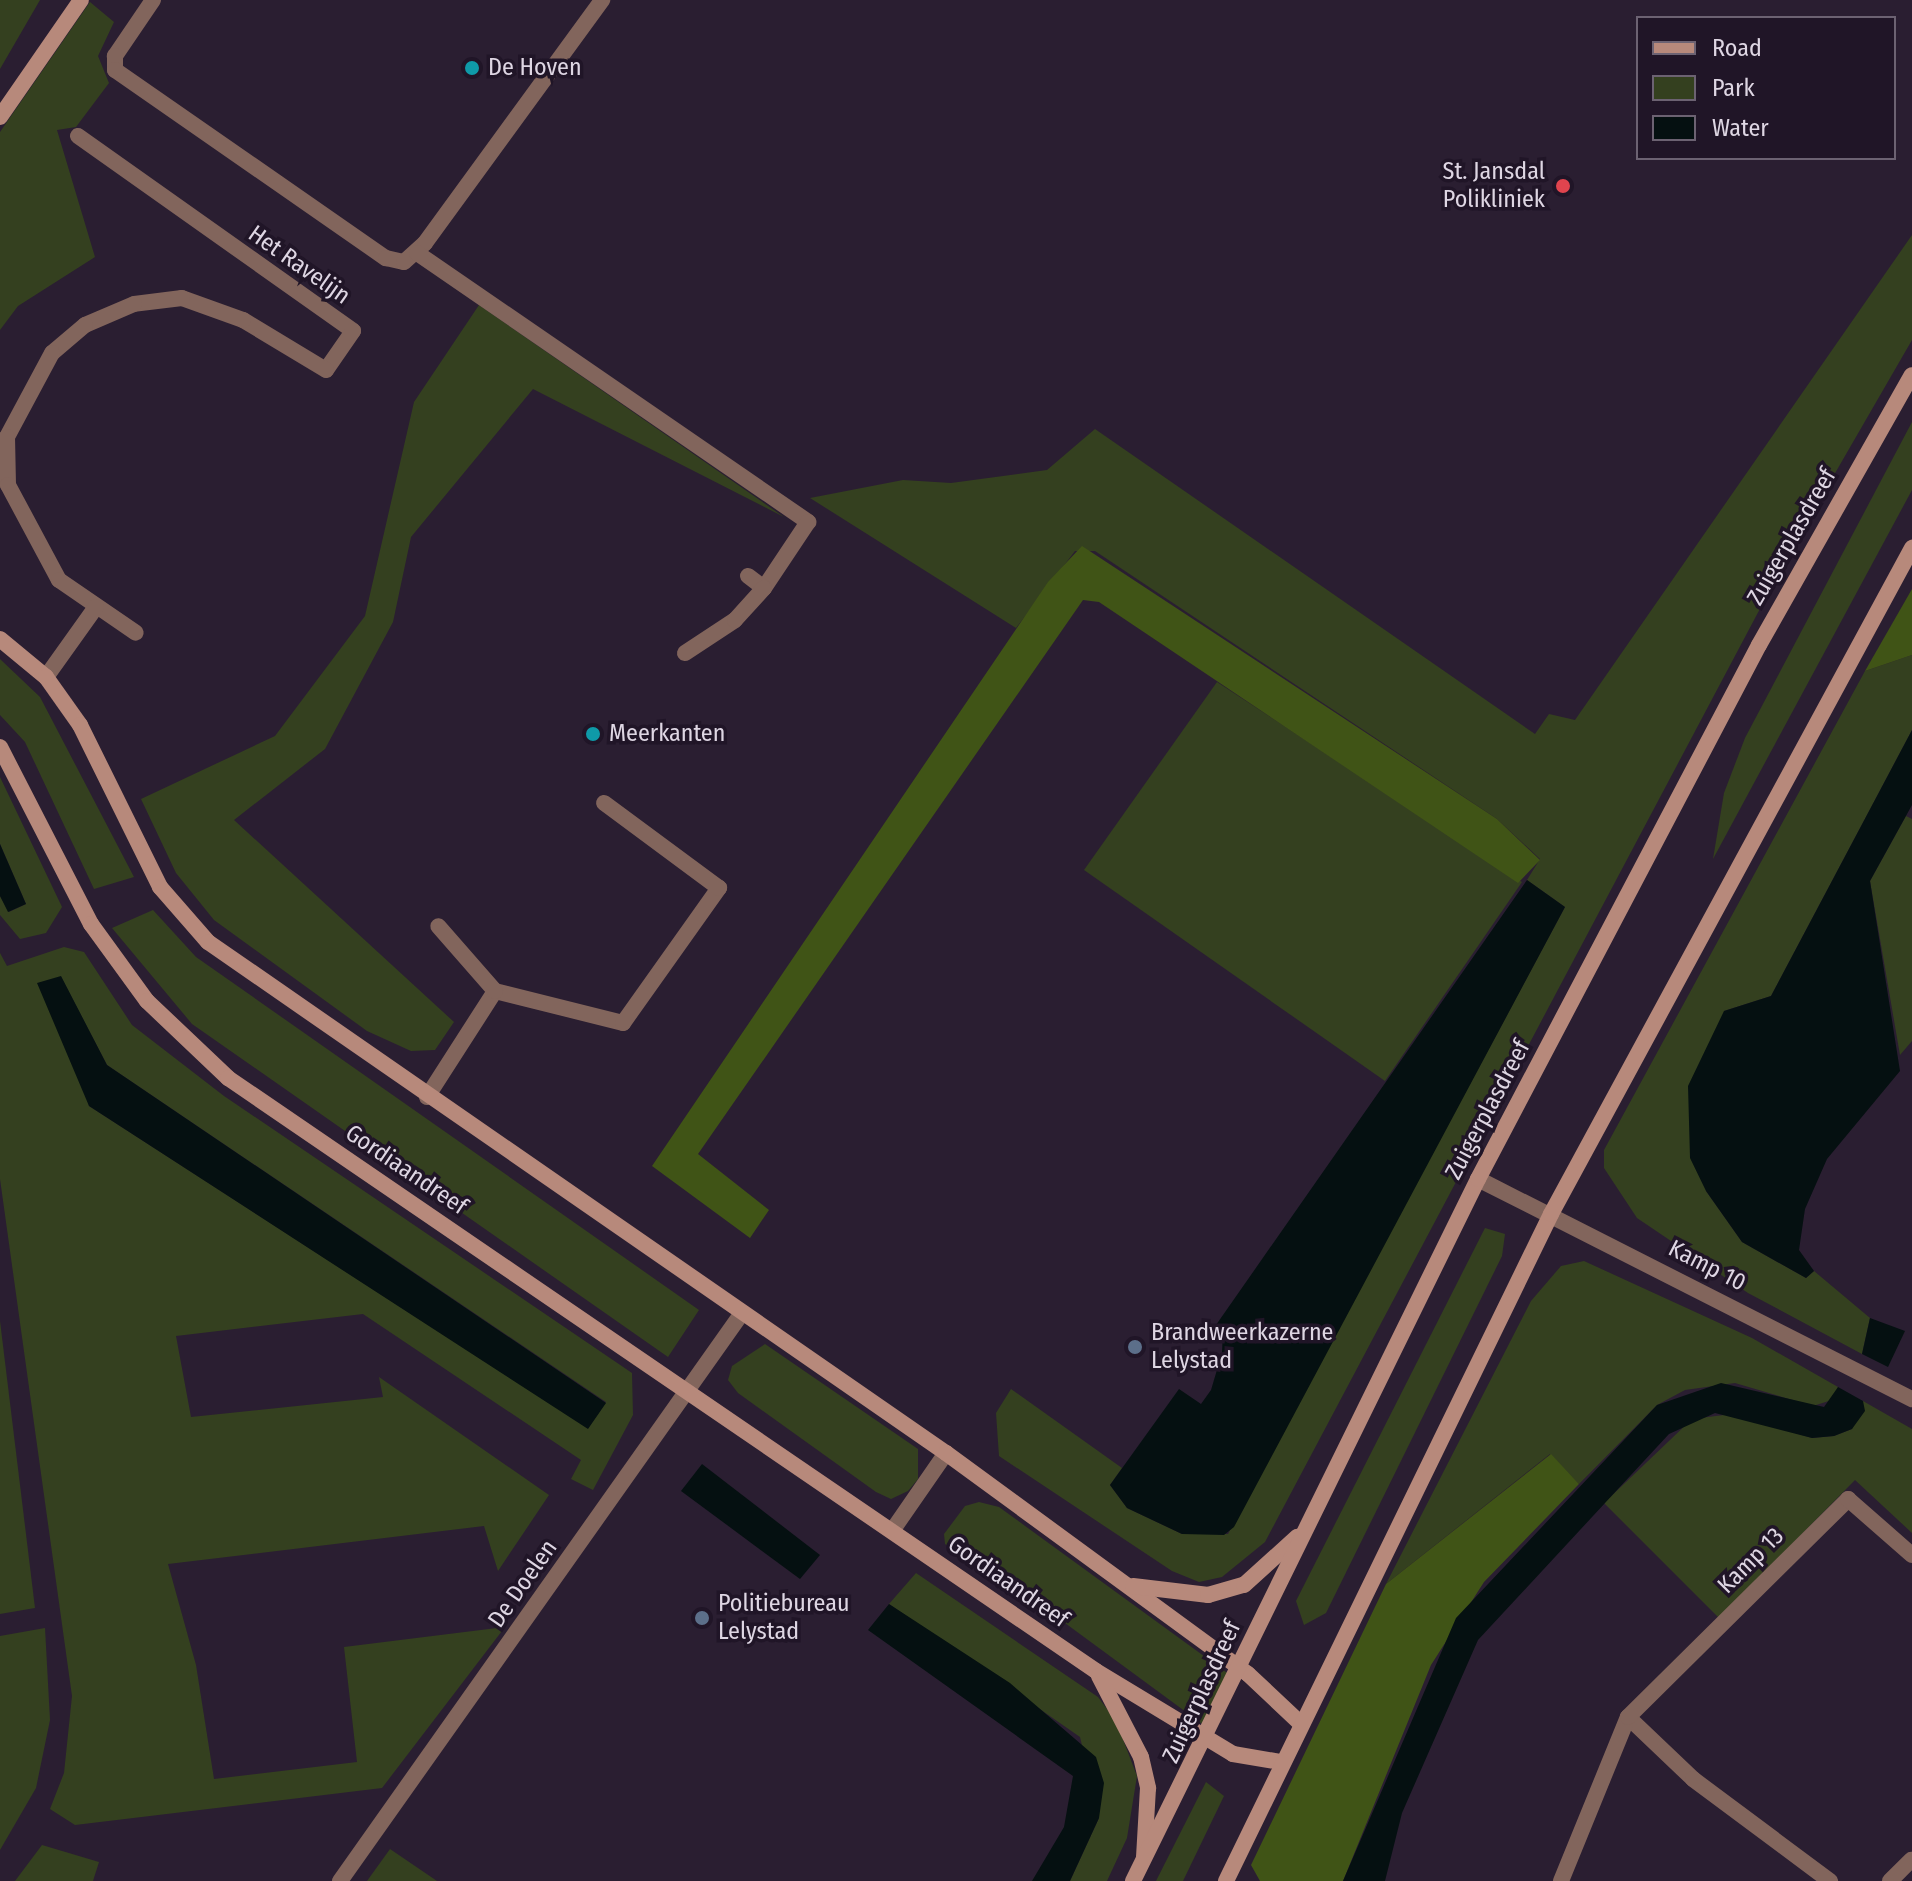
<!DOCTYPE html>
<html>
<head>
<meta charset="utf-8">
<style>
  body { margin:0 }
  #map { position:relative; width:1912px; height:1881px; overflow:hidden; background:#2a1e31; font-family:"Fira Sans Condensed",sans-serif }
  div>[style] { position:absolute }
  .green>* { inset:0; background:#34401f }
  .forest>* { inset:0; background:#405416 }
  .water>* { inset:0; background:#051011 }
  .pedestrian>* { height:16px; margin:-8px; padding:0 8px; transform-origin:8px; border-radius:8px; background:#82655c }
  .minor>* { height:16px; margin:-8px; padding:0 8px; transform-origin:8px; border-radius:8px; background:#82655c }
  .secondary>* { height:16px; margin:-8px; padding:0 8px; transform-origin:8px; border-radius:8px; background:#b7897b }
  .dots>* { width:22px; height:22px; translate:-50% -50%; box-sizing:border-box; border:4px solid #201527; border-radius:50% }
  span { translate:-50% -50%; white-space:nowrap; text-align:center; line-height:1.15; -webkit-text-stroke:7px #201527; paint-order:stroke }
  .poi-label { font-size:24px; color:#ded6e3 }
  .left { translate:0 -50%; text-align:left }
  .right { translate:-100% -50%; text-align:right }
  .street-label { font-size:24px; color:#ded6e3 }
  .legend { position:absolute; left:1636px; top:16px; width:260px; height:144px; box-sizing:border-box; background:#201527; border:2px solid #6c6272; margin:0; padding:10px 14px; list-style:none; font-size:24px; color:#ded6e3 }
  .legend li { display:flex; align-items:center; gap:16px; height:40px }
  .legend b { width:40px; border:2px solid #6c6272 }
</style>
</head>
<body>
<div id="map">
  <div class="green">
    <i style="clip-path:polygon(0 0,40px 0,0 69px)"></i>
    <i style="clip-path:polygon(90px 2px,114px 22px,98px 56px,109px 83px,76px 127px,57px 130px,95px 257px,18px 306px,0 330px,0 132px)"></i>
    <i style="clip-path:polygon(1912px 235px,1912px 340px,1797px 539px,1265px 1542px,1222px 1577px,1199px 1582px,1172px 1571px,999px 1456px,996px 1413px,1011px 1389px,1122px 1468px,1110px 1485px,1127px 1508px,1182px 1534px,1228px 1534px,1565px 907px,1527px 880px,1540px 859px,1497px 819px,1095px 551px,1075px 551px,1016px 628px,810px 498px,903px 480px,951px 483px,1047px 470px,1095px 429px,1535px 734px,1549px 714px,1575px 720px)"></i>
    <i style="clip-path:polygon(479px 305px,784px 517px,533px 389px,411px 537px,393px 622px,325px 749px,234px 820px,454px 1022px,435px 1050px,411px 1051px,367px 1031px,214px 920px,176px 873px,141px 799px,275px 736px,365px 616px,414px 402px)"></i>
    <i style="clip-path:polygon(1912px 422px,1912px 490px,1713px 859px,1724px 793px,1745px 738px)"></i>
    <i style="clip-path:polygon(1912px 655px,1912px 730px,1771px 996px,1724px 1011px,1706px 1191px,1742px 1242px,1806px 1278px,1814px 1271px,1870px 1318px,1862px 1354px,1748px 1293px,1637px 1218px,1604px 1168px,1604px 1150px,1865px 671px)"></i>
    <i style="clip-path:polygon(0 659px,40px 697px,134px 877px,94px 889px,25px 742px,0 715px)"></i>
    <i style="clip-path:polygon(1217px 682px,1522px 882px,1385px 1081px,1084px 870px)"></i>
    <i style="clip-path:polygon(0 777px,62px 907px,46px 933px,20px 939px,0 915px,0 896px,9px 912px,26px 904px,0 844px)"></i>
    <i style="clip-path:polygon(1906px 816px,1912px 819px,1912px 1041px,1900px 1055px,1870px 881px)"></i>
    <i style="clip-path:polygon(153px 910px,196px 957px,699px 1310px,668px 1357px,192px 1024px,112px 928px)"></i>
    <i style="clip-path:polygon(evenodd,64px 947px,84px 952px,132px 1025px,224px 1096px,632px 1373px,633px 1415px,593px 1490px,571px 1479px,581px 1460px,363px 1314px,176px 1336px,191px 1417px,383px 1397px,379px 1377px,549px 1495px,498px 1571px,484px 1526px,168px 1564px,196px 1665px,214px 1779px,357px 1762px,344px 1647px,505px 1627px,382px 1788px,75px 1825px,50px 1809px,64px 1773px,72px 1696px,0 1179px,0 953px,7px 966px,64px 947px,61px 977px,107px 1065px,606px 1402px,588px 1428px,89px 1106px,61px 977px)"></i>
    <i style="clip-path:polygon(1485px 1228px,1505px 1234px,1502px 1256px,1326px 1613px,1304px 1625px,1296px 1601px)"></i>
    <i style="clip-path:polygon(1584px 1261px,1752px 1338px,1838px 1387px,1835px 1399px,1813px 1406px,1735px 1383px,1685px 1390px,1657px 1405px,1579px 1484px,1550px 1454px,1386px 1584px,1531px 1301px,1561px 1266px)"></i>
    <i style="clip-path:polygon(0 1321px,35px 1608px,0 1614px)"></i>
    <i style="clip-path:polygon(765px 1344px,918px 1449px,918px 1479px,908px 1491px,891px 1499px,876px 1492px,738px 1393px,728px 1380px,732px 1366px)"></i>
    <i style="clip-path:polygon(1863px 1401px,1912px 1429px,1912px 1533px,1855px 1480px,1719px 1618px,1604px 1503px,1692px 1419px,1732px 1414px,1812px 1438px,1834px 1436px,1852px 1429px)"></i>
    <i style="clip-path:polygon(979px 1502px,999px 1507px,1230px 1675px,1205px 1726px,1012px 1584px,945px 1544px,944px 1534px,965px 1506px)"></i>
    <i style="clip-path:polygon(916px 1573px,1098px 1697px,1116px 1721px,1137px 1776px,1127px 1838px,1107px 1881px,1070px 1881px,1099px 1818px,1080px 1737px,889px 1604px)"></i>
    <i style="clip-path:polygon(45px 1628px,50px 1720px,36px 1788px,0 1850px,0 1636px)"></i>
    <i style="clip-path:polygon(1206px 1782px,1224px 1796px,1183px 1881px,1156px 1881px)"></i>
    <i style="clip-path:polygon(42px 1845px,99px 1862px,93px 1881px,15px 1881px)"></i>
    <i style="clip-path:polygon(390px 1849px,437px 1881px,367px 1881px)"></i>
  </div>
  <div class="forest">
    <i style="clip-path:polygon(1082px 546px,1497px 819px,1540px 860px,1518px 883px,1099px 602px,1083px 600px,698px 1154px,769px 1210px,750px 1238px,652px 1166px,1048px 582px)"></i>
    <i style="clip-path:polygon(1912px 589px,1912px 655px,1865px 671px)"></i>
    <i style="clip-path:polygon(1551px 1454px,1579px 1484px,1484px 1582px,1431px 1665px,1343px 1881px,1260px 1881px,1251px 1865px,1386px 1584px)"></i>
  </div>
  <div class="water">
    <i style="clip-path:polygon(1912px 730px,1912px 805px,1870px 881px,1900px 1071px,1827px 1159px,1805px 1209px,1799px 1250px,1814px 1271px,1806px 1278px,1742px 1242px,1706px 1191px,1690px 1158px,1688px 1086px,1724px 1011px,1771px 996px)"></i>
    <i style="clip-path:polygon(0 844px,26px 904px,8px 912px,0 896px)"></i>
    <i style="clip-path:polygon(1527px 880px,1565px 907px,1234px 1527px,1224px 1535px,1182px 1534px,1127px 1508px,1110px 1485px,1179px 1389px,1201px 1404px,1211px 1390px,1222px 1353px,1223px 1330px,1216px 1325px)"></i>
    <i style="clip-path:polygon(61px 976px,107px 1065px,606px 1403px,588px 1429px,89px 1106px,37px 983px)"></i>
    <i style="clip-path:polygon(1870px 1318px,1905px 1331px,1888px 1367px,1862px 1354px)"></i>
    <i style="clip-path:polygon(1721px 1383px,1824px 1407px,1838px 1387px,1863px 1401px,1865px 1411px,1852px 1429px,1834px 1436px,1812px 1438px,1715px 1413px,1669px 1434px,1478px 1640px,1402px 1813px,1385px 1881px,1343px 1881px,1456px 1618px,1657px 1405px)"></i>
    <i style="clip-path:polygon(702px 1464px,820px 1555px,800px 1579px,681px 1491px)"></i>
    <i style="clip-path:polygon(889px 1604px,1010px 1683px,1096px 1757px,1104px 1783px,1099px 1818px,1070px 1881px,1032px 1881px,1064px 1827px,1073px 1776px,868px 1630px)"></i>
  </div>
  <div class="pedestrian">
    <i style="left:1628px;top:1717px;width:90px;rotate:43.6deg"></i>
    <i style="left:1693px;top:1779px;width:171px;rotate:36.7deg"></i>
  </div>
  <div class="minor">
    <i style="left:153px;top:0;width:68px;rotate:124.2deg"></i>
    <i style="left:115px;top:56px;width:14px;rotate:90deg"></i>
    <i style="left:115px;top:70px;width:330px;rotate:34.8deg"></i>
    <i style="left:386px;top:258px;width:18px;rotate:13deg"></i>
    <i style="left:404px;top:262px;width:28px;rotate:-42deg"></i>
    <i style="left:425px;top:243px;width:301px;rotate:-53.9deg"></i>
    <i style="left:78px;top:136px;width:337px;rotate:35.3deg"></i>
    <i style="left:353px;top:331px;width:47px;rotate:124.7deg"></i>
    <i style="left:326px;top:370px;width:97px;rotate:-148.9deg"></i>
    <i style="left:243px;top:320px;width:65px;rotate:-160.2deg"></i>
    <i style="left:182px;top:298px;width:48px;rotate:172.9deg"></i>
    <i style="left:134px;top:304px;width:53px;rotate:156.8deg"></i>
    <i style="left:85px;top:325px;width:43px;rotate:139.7deg"></i>
    <i style="left:52px;top:353px;width:95px;rotate:118.2deg"></i>
    <i style="left:7px;top:437px;width:48px;rotate:88.8deg"></i>
    <i style="left:8px;top:485px;width:108px;rotate:61.8deg"></i>
    <i style="left:59px;top:580px;width:93px;rotate:34.5deg"></i>
    <i style="left:417px;top:253px;width:475px;rotate:34.5deg"></i>
    <i style="left:808px;top:522px;width:79px;rotate:123.7deg"></i>
    <i style="left:764px;top:588px;width:20px;rotate:-143deg"></i>
    <i style="left:685px;top:653px;width:60px;rotate:-33.4deg"></i>
    <i style="left:735px;top:620px;width:43px;rotate:-47.8deg"></i>
    <i style="left:46px;top:677px;width:86px;rotate:-54.5deg"></i>
    <i style="left:495px;top:991px;width:132px;rotate:14deg"></i>
    <i style="left:623px;top:1023px;width:166px;rotate:-54.6deg"></i>
    <i style="left:719px;top:888px;width:143px;rotate:-143.5deg"></i>
    <i style="left:427px;top:1097px;width:126px;rotate:-57.3deg"></i>
    <i style="left:495px;top:991px;width:86px;rotate:-131.2deg"></i>
    <i style="left:1478px;top:1179px;width:487px;rotate:26.9deg"></i>
    <i style="left:892px;top:1531px;width:95px;rotate:-55.3deg"></i>
    <i style="left:340px;top:1881px;width:696px;rotate:-54.71deg"></i>
    <i style="left:1561px;top:1881px;width:177px;rotate:-67.8deg"></i>
    <i style="left:1628px;top:1717px;width:310px;rotate:-44.7deg"></i>
    <i style="left:1848px;top:1499px;width:85px;rotate:41.2deg"></i>
    <i style="left:1890px;top:1881px;width:30px;rotate:-45deg"></i>
  </div>
  <div class="secondary">
    <i style="left:0;top:117px;width:142px;rotate:-55.3deg"></i>
    <i style="left:0;top:639px;width:60px;rotate:39.6deg"></i>
    <i style="left:46px;top:677px;width:59px;rotate:54.7deg"></i>
    <i style="left:80px;top:725px;width:181px;rotate:63.7deg"></i>
    <i style="left:160px;top:887px;width:73px;rotate:48.9deg"></i>
    <i style="left:208px;top:942px;width:898px;rotate:34.7deg"></i>
    <i style="left:946px;top:1453px;width:374px;rotate:36.2deg"></i>
    <i style="left:1248px;top:1674px;width:71px;rotate:43.3deg"></i>
    <i style="left:0;top:747px;width:199px;rotate:62.8deg"></i>
    <i style="left:91px;top:924px;width:95px;rotate:54deg"></i>
    <i style="left:147px;top:1001px;width:112px;rotate:43.5deg"></i>
    <i style="left:228px;top:1078px;width:1051px;rotate:34.34deg"></i>
    <i style="left:1096px;top:1671px;width:160px;rotate:31.2deg"></i>
    <i style="left:1233px;top:1754px;width:49px;rotate:9.5deg"></i>
    <i style="left:1133px;top:1586px;width:76px;rotate:6.8deg"></i>
    <i style="left:1208px;top:1595px;width:37px;rotate:-16deg"></i>
    <i style="left:1244px;top:1585px;width:72px;rotate:-42.2deg"></i>
    <i style="left:1099px;top:1676px;width:91px;rotate:62.6deg"></i>
    <i style="left:1141px;top:1757px;width:32px;rotate:77deg"></i>
    <i style="left:1148px;top:1788px;width:69px;rotate:93.3deg"></i>
    <i style="left:1133px;top:1881px;width:782px;rotate:-63.83deg"></i>
    <i style="left:1478px;top:1179px;width:603px;rotate:-62.25deg"></i>
    <i style="left:1759px;top:645px;width:310px;rotate:-60.5deg"></i>
    <i style="left:1226px;top:1881px;width:742px;rotate:-64.02deg"></i>
    <i style="left:1551px;top:1214px;width:758px;rotate:-61.54deg"></i>
  </div>
  <div class="dots">
    <i style="left:472px;top:68px;background:#0f9aa8"></i>
    <i style="left:1563px;top:186px;background:#e0444e"></i>
    <i style="left:593px;top:734px;background:#0f9aa8"></i>
    <i style="left:1135px;top:1347px;background:#5c6f8a"></i>
    <i style="left:702px;top:1618px;background:#5c6f8a"></i>
  </div>
  <div class="poi-label">
    <span class="left" style="left:488px;top:68px">De Hoven</span>
    <span class="right" style="left:1545px;top:186px">St. Jansdal<br>Polikliniek</span>
    <span class="left" style="left:609px;top:734px">Meerkanten</span>
    <span class="left" style="left:1151px;top:1347px">Brandweerkazerne<br>Lelystad</span>
    <span class="left" style="left:718px;top:1618px">Politiebureau<br>Lelystad</span>
  </div>
  <div class="street-label">
    <span style="left:299px;top:265px;rotate:35deg">Het Ravelijn</span>
    <span style="left:1792px;top:537px;rotate:-60deg">Zuigerplasdreef</span>
    <span style="left:1488px;top:1110px;rotate:-62deg">Zuigerplasdreef</span>
    <span style="left:406px;top:1170px;rotate:34deg">Gordiaandreef</span>
    <span style="left:1707px;top:1266px;rotate:27deg">Kamp 10</span>
    <span style="left:1751px;top:1561px;rotate:-45deg">Kamp 13</span>
    <span style="left:1008px;top:1582px;rotate:35deg">Gordiaandreef</span>
    <span style="left:523px;top:1584px;rotate:-55deg">De Doelen</span>
    <span style="left:1202px;top:1692px;rotate:-65deg">Zuigerplasdreef</span>
  </div>
  <ul class="legend">
  <li><b style="height:10px;background:#b7897b"></b>Road</li>
  <li><b style="height:22px;background:#34401f"></b>Park</li>
  <li><b style="height:22px;background:#051011"></b>Water</li>
  </ul>
</div>
</body>
</html>
